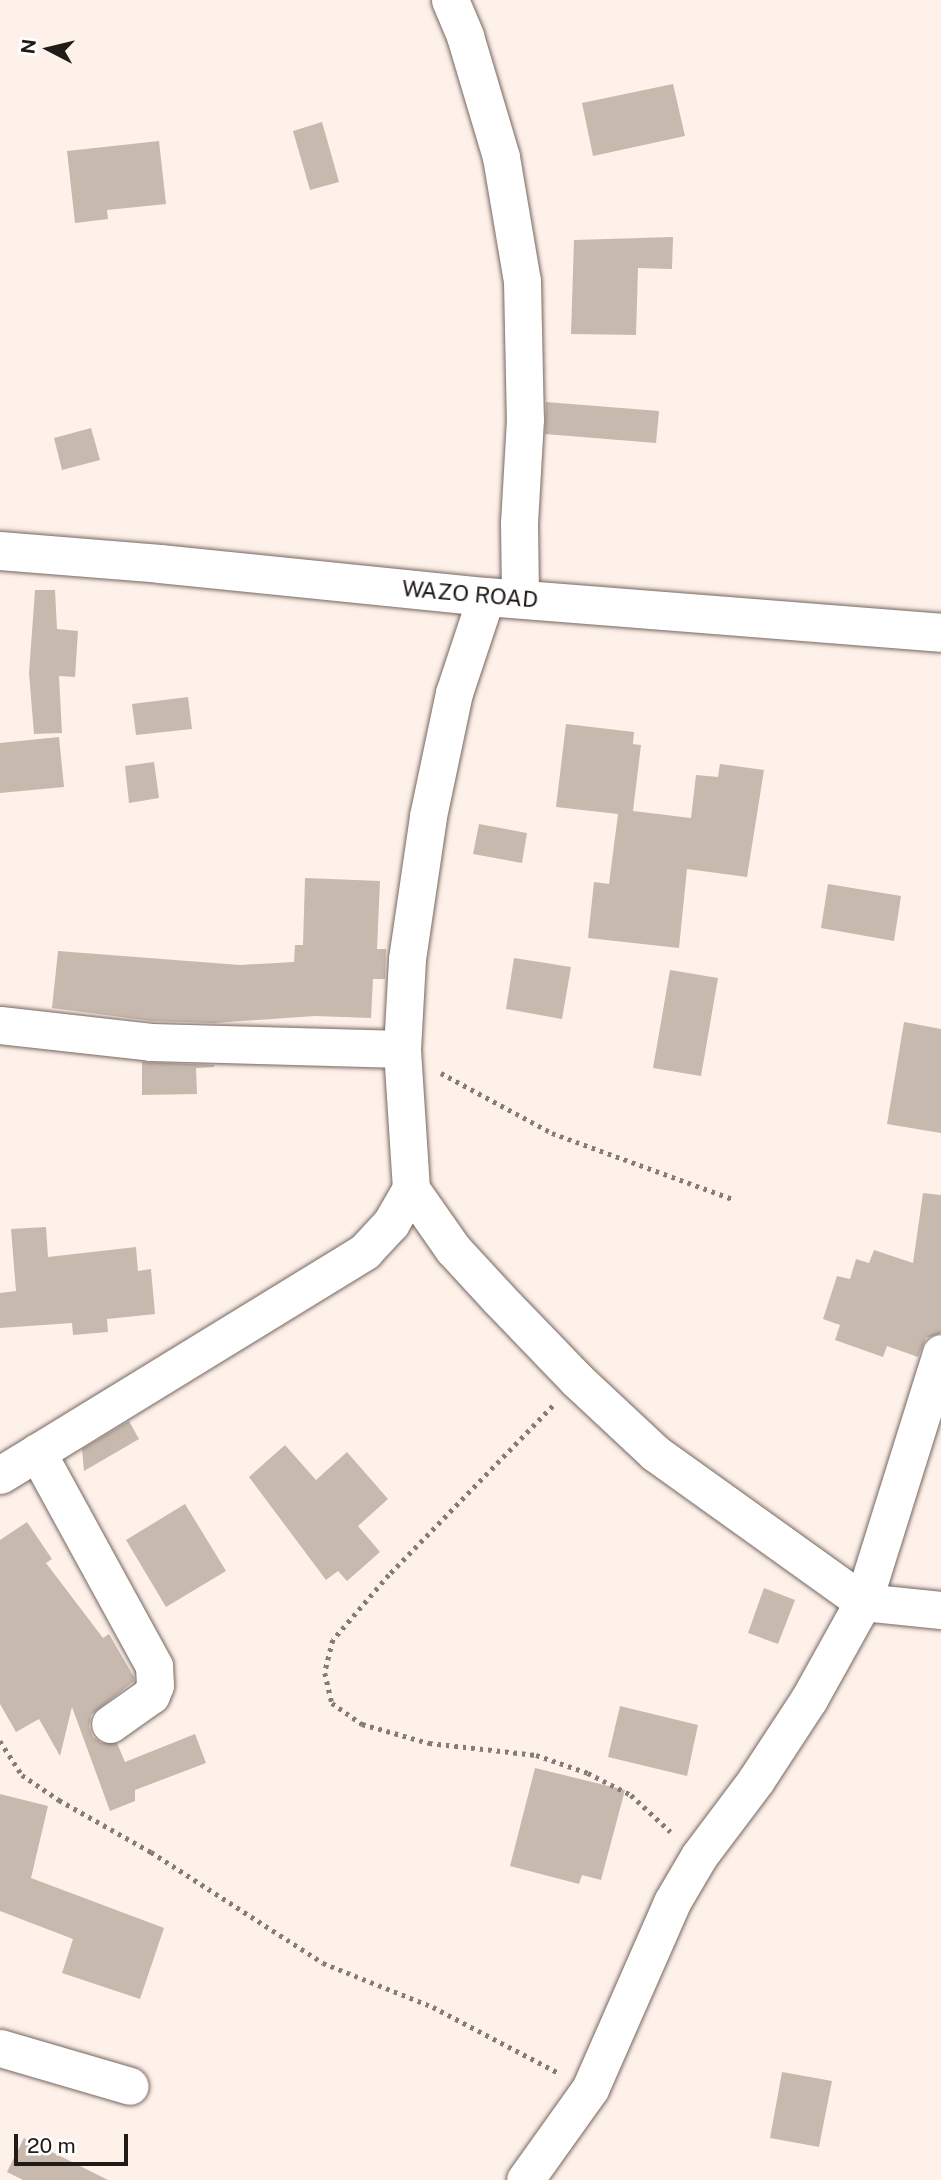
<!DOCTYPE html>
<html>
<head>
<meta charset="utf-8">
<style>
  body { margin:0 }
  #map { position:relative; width:941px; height:2180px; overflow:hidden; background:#fef1ea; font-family:"Public Sans",sans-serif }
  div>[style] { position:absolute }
  .building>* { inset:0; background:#c8b9af }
  .path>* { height:4.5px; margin-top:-2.25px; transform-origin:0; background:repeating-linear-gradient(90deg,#857b77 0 3.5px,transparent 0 8.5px) }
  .roads { filter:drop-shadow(0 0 2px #75675f) drop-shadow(0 0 2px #75675f) }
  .minor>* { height:37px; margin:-18.5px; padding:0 18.5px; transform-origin:18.5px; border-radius:18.5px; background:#fff }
  .secondary>* { height:38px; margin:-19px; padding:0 19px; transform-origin:19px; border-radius:19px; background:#fff }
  span { translate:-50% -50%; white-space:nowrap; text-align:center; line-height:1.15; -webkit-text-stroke:5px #fff; paint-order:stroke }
  .street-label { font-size:23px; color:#211b18 }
  .north { position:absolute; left:14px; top:14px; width:70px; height:70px; -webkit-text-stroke:5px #fff; paint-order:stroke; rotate:277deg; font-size:19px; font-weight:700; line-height:28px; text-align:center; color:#211b18 }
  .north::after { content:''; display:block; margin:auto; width:24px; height:32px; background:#211b18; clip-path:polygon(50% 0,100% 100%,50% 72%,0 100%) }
  .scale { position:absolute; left:14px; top:2134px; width:114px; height:32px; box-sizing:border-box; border:4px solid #211b18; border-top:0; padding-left:9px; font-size:21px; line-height:24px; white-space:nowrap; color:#211b18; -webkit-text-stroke:5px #fff; paint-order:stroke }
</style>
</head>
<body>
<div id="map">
  <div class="building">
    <i style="clip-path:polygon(673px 84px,685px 136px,593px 156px,582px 103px)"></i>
    <i style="clip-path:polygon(322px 122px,339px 182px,310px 190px,293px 131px)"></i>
    <i style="clip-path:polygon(159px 141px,166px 204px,107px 210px,108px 219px,75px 223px,67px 151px)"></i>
    <i style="clip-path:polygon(673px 237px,672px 269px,638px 268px,636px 335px,571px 334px,574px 240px)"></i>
    <i style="clip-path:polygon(546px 402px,659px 411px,656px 443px,545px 434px)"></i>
    <i style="clip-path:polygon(91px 428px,100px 460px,62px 470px,54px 438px)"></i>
    <i style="clip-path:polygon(35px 590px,55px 590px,57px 629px,78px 631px,75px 677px,59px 676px,62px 733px,34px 734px,29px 673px)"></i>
    <i style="clip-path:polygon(188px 697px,192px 729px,136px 735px,132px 704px)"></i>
    <i style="clip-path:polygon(566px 724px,634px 732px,633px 744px,641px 745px,633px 811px,691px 818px,696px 775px,718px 777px,720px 764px,764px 770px,747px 877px,687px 869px,679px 948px,588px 938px,594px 882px,609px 884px,618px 814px,556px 807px)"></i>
    <i style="clip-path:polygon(59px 737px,64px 787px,0 793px,0 743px)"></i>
    <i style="clip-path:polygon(154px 762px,159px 798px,129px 803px,125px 766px)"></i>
    <i style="clip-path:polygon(479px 824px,527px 833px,522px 863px,473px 854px)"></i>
    <i style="clip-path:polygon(305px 878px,380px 881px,377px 949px,386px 949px,385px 979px,373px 979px,371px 1018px,315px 1016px,214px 1023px,152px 1021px,52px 1008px,58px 951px,240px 965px,294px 962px,295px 945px,303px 945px)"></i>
    <i style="clip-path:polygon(828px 884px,901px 896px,894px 941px,821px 928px)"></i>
    <i style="clip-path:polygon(514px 958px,571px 967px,562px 1019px,506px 1009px)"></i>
    <i style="clip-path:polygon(670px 970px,718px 978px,701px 1076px,653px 1068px)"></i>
    <i style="clip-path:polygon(904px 1022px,941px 1029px,941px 1133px,887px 1124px)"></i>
    <i style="clip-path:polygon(142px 1062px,214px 1065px,214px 1067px,196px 1068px,197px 1094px,142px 1095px)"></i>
    <i style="clip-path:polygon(923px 1193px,941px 1195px,941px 1333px,926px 1338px,918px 1357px,887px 1346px,883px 1357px,835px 1340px,840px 1325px,823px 1319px,837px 1276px,850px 1279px,856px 1259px,869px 1263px,874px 1250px,913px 1263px)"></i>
    <i style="clip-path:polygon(46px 1227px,48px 1257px,136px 1247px,138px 1271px,151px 1269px,155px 1314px,107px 1319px,108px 1332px,73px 1335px,72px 1323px,0 1328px,0 1293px,16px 1291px,11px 1229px)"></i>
    <i style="clip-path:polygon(129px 1421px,139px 1439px,84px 1471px,82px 1449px)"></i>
    <i style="clip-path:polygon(285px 1445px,316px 1480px,347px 1452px,388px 1499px,358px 1526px,380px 1552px,347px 1581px,338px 1571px,326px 1580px,249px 1477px)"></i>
    <i style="clip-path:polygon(185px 1504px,226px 1571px,166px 1607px,126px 1540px)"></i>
    <i style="clip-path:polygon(27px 1522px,52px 1559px,46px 1563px,103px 1638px,109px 1634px,134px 1677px,134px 1681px,91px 1715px,89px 1727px,93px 1737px,102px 1743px,117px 1743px,125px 1762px,195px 1734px,206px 1763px,135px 1790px,135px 1801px,110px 1811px,72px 1707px,60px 1756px,39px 1719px,16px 1732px,0 1704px,0 1540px)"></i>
    <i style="clip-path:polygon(764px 1588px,795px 1600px,778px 1644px,748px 1633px)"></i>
    <i style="clip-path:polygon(620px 1706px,698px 1725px,687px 1776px,608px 1757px)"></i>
    <i style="clip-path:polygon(535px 1768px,625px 1790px,601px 1880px,582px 1875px,579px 1884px,510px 1866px)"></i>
    <i style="clip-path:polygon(0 1794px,48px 1806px,31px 1878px,164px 1928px,140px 1999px,62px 1973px,73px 1939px,0 1911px)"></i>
    <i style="clip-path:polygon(782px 2072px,832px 2081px,819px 2147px,770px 2138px)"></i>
    <i style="clip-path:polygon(24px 2138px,108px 2180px,23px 2180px,7px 2172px)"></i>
  </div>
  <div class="path">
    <i style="left:441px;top:1073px;width:126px;rotate:28.4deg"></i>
    <i style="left:552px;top:1133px;width:192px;rotate:20.1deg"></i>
    <i style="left:553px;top:1406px;width:235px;rotate:134.1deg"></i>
    <i style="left:389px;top:1575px;width:86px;rotate:130.7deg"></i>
    <i style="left:333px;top:1640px;width:34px;rotate:104deg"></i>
    <i style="left:325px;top:1673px;width:31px;rotate:77deg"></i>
    <i style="left:332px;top:1703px;width:37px;rotate:35deg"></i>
    <i style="left:362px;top:1724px;width:70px;rotate:15.8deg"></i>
    <i style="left:429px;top:1743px;width:108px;rotate:6.4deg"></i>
    <i style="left:536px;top:1755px;width:55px;rotate:19.1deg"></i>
    <i style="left:588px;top:1773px;width:48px;rotate:27.1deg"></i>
    <i style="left:631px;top:1795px;width:54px;rotate:42.8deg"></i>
    <i style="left:0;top:1741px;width:40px;rotate:57.1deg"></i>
    <i style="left:22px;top:1775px;width:45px;rotate:34deg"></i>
    <i style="left:59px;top:1800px;width:106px;rotate:29.5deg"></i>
    <i style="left:151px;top:1852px;width:205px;rotate:32.8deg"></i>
    <i style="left:323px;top:1963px;width:118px;rotate:21.8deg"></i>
    <i style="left:433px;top:2007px;width:140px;rotate:27.7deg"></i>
  </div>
  <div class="roads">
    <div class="minor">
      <i style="left:450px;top:0;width:39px;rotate:67deg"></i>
      <i style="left:465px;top:36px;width:126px;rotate:73.4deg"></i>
      <i style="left:501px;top:157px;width:126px;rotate:80.4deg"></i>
      <i style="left:522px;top:281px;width:138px;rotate:88.8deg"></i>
      <i style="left:525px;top:419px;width:104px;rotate:93.3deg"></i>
      <i style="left:519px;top:523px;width:76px;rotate:89.2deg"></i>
      <i style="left:0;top:1025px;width:152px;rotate:6.4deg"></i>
      <i style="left:151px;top:1042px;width:251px;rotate:1.6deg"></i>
      <i style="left:411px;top:1189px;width:73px;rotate:55deg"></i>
      <i style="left:453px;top:1249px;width:68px;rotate:47.4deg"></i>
      <i style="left:499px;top:1299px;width:112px;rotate:46.1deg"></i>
      <i style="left:577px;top:1380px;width:107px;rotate:43.1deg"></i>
      <i style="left:655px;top:1453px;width:256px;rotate:35.6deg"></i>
      <i style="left:863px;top:1602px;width:78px;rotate:5.9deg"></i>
      <i style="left:37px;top:1452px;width:244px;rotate:61.3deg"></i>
      <i style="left:154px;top:1666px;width:19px;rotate:87deg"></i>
      <i style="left:155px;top:1685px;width:11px;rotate:112deg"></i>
      <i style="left:151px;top:1695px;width:50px;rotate:144.7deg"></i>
      <i style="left:0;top:1475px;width:428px;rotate:-31.5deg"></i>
      <i style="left:365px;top:1251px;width:38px;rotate:-47deg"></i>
      <i style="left:391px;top:1223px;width:39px;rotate:-60deg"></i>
      <i style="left:411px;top:1189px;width:140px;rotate:-93.7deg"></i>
      <i style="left:402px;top:1049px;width:90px;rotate:-86.8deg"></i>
      <i style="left:407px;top:959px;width:145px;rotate:-81.6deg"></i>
      <i style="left:428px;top:816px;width:126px;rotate:-78.1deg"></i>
      <i style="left:454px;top:693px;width:101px;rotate:-71.6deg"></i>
      <i style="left:0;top:2048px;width:135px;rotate:16.3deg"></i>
      <i style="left:525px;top:2180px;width:112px;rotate:-54.5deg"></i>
      <i style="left:590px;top:2089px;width:204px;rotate:-66.3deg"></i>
      <i style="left:672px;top:1902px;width:53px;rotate:-59.6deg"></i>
      <i style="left:699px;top:1856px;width:95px;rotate:-53.1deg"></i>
      <i style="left:756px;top:1780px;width:97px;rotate:-56.8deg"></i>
      <i style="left:809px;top:1699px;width:111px;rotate:-60.9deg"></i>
      <i style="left:863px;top:1602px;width:261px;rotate:-72.6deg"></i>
    </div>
    <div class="secondary">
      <i style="left:0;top:551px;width:161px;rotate:4.6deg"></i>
      <i style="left:160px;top:564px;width:328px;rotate:5.8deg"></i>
      <i style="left:486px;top:597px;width:456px;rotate:4.5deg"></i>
    </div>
  </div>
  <div class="street-label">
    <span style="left:470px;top:594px;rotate:5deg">WAZO ROAD</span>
  </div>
  <div class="north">N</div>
  <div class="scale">20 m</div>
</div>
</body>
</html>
